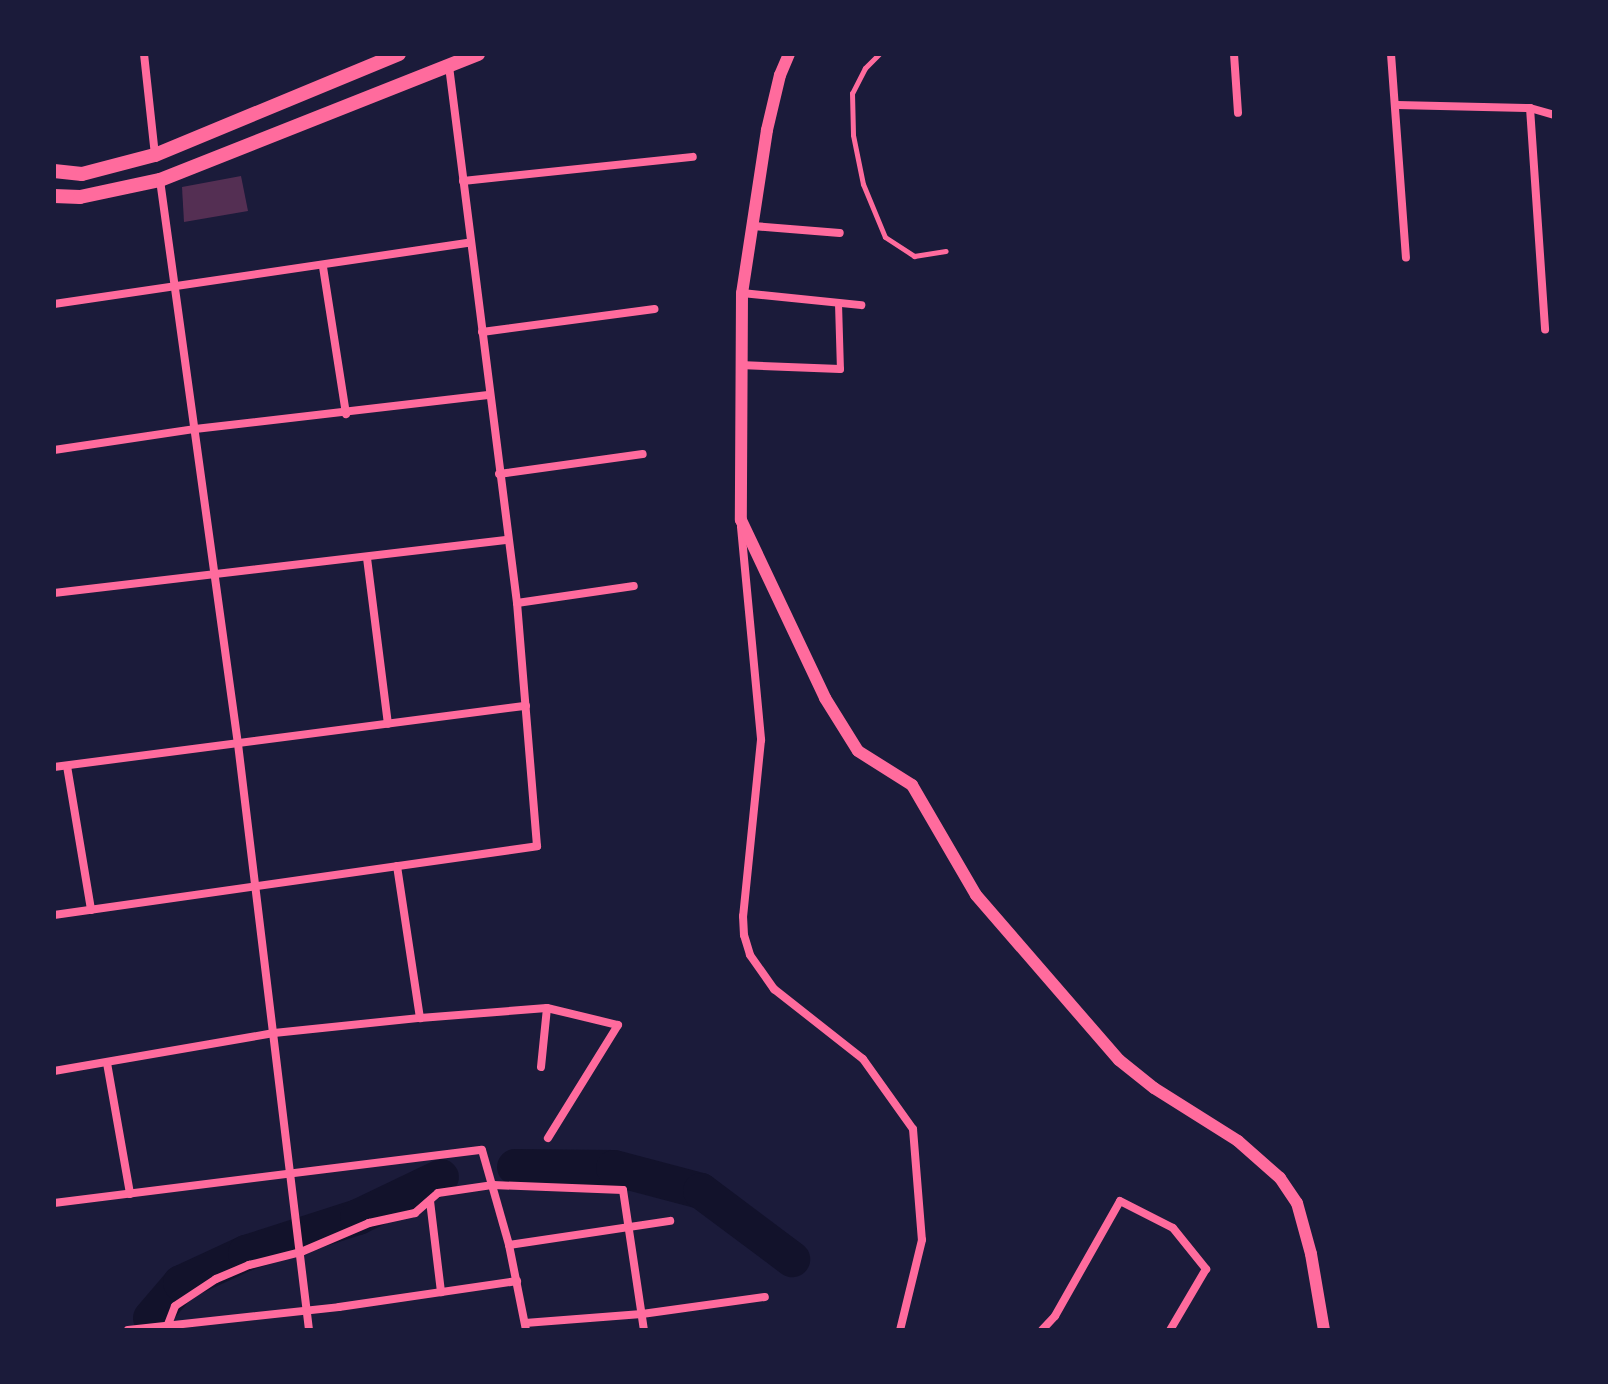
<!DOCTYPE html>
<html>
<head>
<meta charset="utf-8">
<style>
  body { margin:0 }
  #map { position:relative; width:1608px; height:1384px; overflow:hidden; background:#1b1b3a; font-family:Overpass,sans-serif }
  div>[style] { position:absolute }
  .river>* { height:36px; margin:-18px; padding:0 18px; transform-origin:18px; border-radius:18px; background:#12122b }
  .building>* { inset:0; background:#542f53 }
  .service>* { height:5px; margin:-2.5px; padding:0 2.5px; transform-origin:2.5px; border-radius:2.5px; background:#ff6b9d }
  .pedestrian>* { height:7px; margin:-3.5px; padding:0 3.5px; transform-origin:3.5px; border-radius:3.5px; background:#ff6b9d }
  .minor>* { height:8px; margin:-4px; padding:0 4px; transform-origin:4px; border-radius:4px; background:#ff6b9d }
  .tertiary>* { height:12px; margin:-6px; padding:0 6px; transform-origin:6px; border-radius:6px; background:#ff6b9d }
  .secondary>* { height:14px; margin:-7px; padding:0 7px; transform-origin:7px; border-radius:7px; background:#ff6b9d }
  span { translate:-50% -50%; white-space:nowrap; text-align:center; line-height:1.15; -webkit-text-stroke:7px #1b1b3a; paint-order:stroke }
  .frame { position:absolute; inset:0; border:56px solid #1b1b3a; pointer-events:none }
</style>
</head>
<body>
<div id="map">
  <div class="river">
    <i style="left:515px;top:1167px;width:99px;rotate:0.6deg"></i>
    <i style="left:614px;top:1168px;width:90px;rotate:14.8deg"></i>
    <i style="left:701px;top:1191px;width:114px;rotate:36.8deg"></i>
    <i style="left:151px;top:1318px;width:46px;rotate:-49.4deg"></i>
    <i style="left:181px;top:1283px;width:72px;rotate:-24.8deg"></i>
    <i style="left:246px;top:1253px;width:118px;rotate:-17.8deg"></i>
    <i style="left:358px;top:1217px;width:92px;rotate:-25.7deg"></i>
  </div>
  <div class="building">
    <i style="clip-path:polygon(241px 176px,248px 211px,184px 222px,182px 187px)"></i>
  </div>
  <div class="service">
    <i style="left:879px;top:54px;width:20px;rotate:135deg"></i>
    <i style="left:865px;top:68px;width:28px;rotate:117deg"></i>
    <i style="left:852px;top:93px;width:42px;rotate:88.6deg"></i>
    <i style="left:853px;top:135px;width:50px;rotate:78.5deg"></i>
    <i style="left:863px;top:184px;width:57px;rotate:67.5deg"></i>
    <i style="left:885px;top:237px;width:35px;rotate:33deg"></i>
    <i style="left:914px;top:256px;width:32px;rotate:-9deg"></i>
  </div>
  <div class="pedestrian">
    <i style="left:838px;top:303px;width:66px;rotate:88.3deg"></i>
  </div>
  <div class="minor">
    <i style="left:144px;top:54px;width:102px;rotate:83.8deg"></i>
    <i style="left:1234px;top:54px;width:59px;rotate:86.1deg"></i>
    <i style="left:1391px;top:54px;width:204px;rotate:85.8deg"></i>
    <i style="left:1397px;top:105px;width:133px;rotate:1.3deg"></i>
    <i style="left:1530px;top:108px;width:25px;rotate:16deg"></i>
    <i style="left:1530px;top:108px;width:222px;rotate:86.1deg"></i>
    <i style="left:160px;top:180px;width:569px;rotate:82.13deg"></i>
    <i style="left:238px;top:744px;width:590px;rotate:83.09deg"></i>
    <i style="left:463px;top:181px;width:231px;rotate:-6deg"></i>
    <i style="left:753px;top:226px;width:87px;rotate:4.6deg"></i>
    <i style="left:323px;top:267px;width:149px;rotate:81.1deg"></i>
    <i style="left:742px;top:293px;width:120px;rotate:5.8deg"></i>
    <i style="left:54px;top:304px;width:419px;rotate:-8.4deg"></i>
    <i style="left:482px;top:332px;width:174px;rotate:-7.6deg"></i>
    <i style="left:740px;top:365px;width:100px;rotate:2.3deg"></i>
    <i style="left:54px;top:450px;width:143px;rotate:-8.5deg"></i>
    <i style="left:195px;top:429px;width:295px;rotate:-6.6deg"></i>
    <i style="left:499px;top:474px;width:145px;rotate:-7.9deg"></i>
    <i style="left:741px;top:527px;width:214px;rotate:84.6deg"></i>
    <i style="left:761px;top:740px;width:177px;rotate:95.8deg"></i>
    <i style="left:743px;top:916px;width:19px;rotate:87deg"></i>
    <i style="left:744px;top:935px;width:21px;rotate:73deg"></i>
    <i style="left:750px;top:955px;width:42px;rotate:54.8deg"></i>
    <i style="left:774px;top:989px;width:113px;rotate:38.2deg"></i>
    <i style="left:863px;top:1059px;width:86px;rotate:54.5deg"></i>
    <i style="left:913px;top:1129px;width:111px;rotate:85.4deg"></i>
    <i style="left:922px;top:1240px;width:93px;rotate:103.7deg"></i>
    <i style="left:367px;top:558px;width:167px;rotate:82.8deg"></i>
    <i style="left:54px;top:593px;width:457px;rotate:-6.7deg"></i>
    <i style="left:517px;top:603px;width:118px;rotate:-8.3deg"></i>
    <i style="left:67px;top:766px;width:146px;rotate:80.5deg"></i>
    <i style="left:54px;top:767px;width:476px;rotate:-7.4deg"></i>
    <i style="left:397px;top:866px;width:154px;rotate:81.4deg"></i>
    <i style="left:54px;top:915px;width:488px;rotate:-8.1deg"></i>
    <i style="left:537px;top:846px;width:244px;rotate:-94.7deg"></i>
    <i style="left:517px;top:603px;width:541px;rotate:-97.22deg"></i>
    <i style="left:107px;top:1063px;width:133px;rotate:80deg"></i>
    <i style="left:541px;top:1067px;width:59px;rotate:-84.2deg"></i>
    <i style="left:54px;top:1071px;width:223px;rotate:-9.8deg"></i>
    <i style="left:274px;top:1033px;width:147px;rotate:-5.9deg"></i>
    <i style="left:420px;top:1018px;width:127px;rotate:-4.5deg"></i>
    <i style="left:547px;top:1008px;width:73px;rotate:13.5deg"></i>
    <i style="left:618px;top:1025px;width:133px;rotate:121.8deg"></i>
    <i style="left:430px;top:1201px;width:92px;rotate:83.1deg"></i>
    <i style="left:54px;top:1203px;width:431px;rotate:-7.1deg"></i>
    <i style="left:482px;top:1150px;width:99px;rotate:74.1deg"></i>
    <i style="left:509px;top:1245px;width:87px;rotate:78.7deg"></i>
    <i style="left:509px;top:1245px;width:163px;rotate:-8.5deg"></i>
    <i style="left:525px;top:1323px;width:117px;rotate:-4.4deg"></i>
    <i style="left:642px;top:1314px;width:124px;rotate:-7.9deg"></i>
    <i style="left:167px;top:1327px;width:22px;rotate:-69deg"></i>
    <i style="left:175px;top:1306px;width:49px;rotate:-33.4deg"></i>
    <i style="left:216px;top:1279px;width:36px;rotate:-23deg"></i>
    <i style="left:249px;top:1265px;width:54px;rotate:-14deg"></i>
    <i style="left:301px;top:1252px;width:74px;rotate:-23.1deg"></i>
    <i style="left:369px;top:1223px;width:47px;rotate:-12.3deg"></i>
    <i style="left:415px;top:1213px;width:30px;rotate:-41deg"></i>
    <i style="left:438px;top:1193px;width:56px;rotate:-8.3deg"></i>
    <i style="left:493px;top:1185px;width:130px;rotate:2.2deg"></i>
    <i style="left:623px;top:1190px;width:142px;rotate:81.5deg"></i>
    <i style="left:128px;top:1330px;width:212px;rotate:-6.2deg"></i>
    <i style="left:339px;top:1307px;width:180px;rotate:-8.3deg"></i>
    <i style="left:1042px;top:1330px;width:19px;rotate:-47deg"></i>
    <i style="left:1055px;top:1316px;width:132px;rotate:-60.5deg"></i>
    <i style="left:1120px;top:1201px;width:59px;rotate:27deg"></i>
    <i style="left:1173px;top:1228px;width:53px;rotate:51.2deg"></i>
    <i style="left:1206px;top:1269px;width:71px;rotate:120.5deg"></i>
  </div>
  <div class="tertiary">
    <i style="left:789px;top:54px;width:23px;rotate:113deg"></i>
    <i style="left:780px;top:75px;width:57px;rotate:103.3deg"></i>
    <i style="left:767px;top:130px;width:165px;rotate:98.7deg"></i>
    <i style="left:742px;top:293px;width:227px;rotate:90.3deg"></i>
    <i style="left:741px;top:520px;width:197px;rotate:64.7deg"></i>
    <i style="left:825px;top:698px;width:62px;rotate:58.1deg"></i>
    <i style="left:858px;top:751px;width:64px;rotate:32.2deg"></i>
    <i style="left:912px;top:785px;width:127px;rotate:59.8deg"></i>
    <i style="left:976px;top:895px;width:218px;rotate:49.1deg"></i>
    <i style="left:1119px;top:1060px;width:45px;rotate:38.7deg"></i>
    <i style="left:1154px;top:1088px;width:99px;rotate:32.2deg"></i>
    <i style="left:1238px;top:1141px;width:56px;rotate:41.4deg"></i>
    <i style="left:1280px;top:1178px;width:30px;rotate:56deg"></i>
    <i style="left:1297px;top:1203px;width:53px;rotate:74.6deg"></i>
    <i style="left:1311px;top:1254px;width:77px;rotate:80.3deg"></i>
  </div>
  <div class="secondary">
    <i style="left:54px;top:171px;width:28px;rotate:6deg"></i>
    <i style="left:82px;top:174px;width:75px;rotate:-14.6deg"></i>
    <i style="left:155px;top:155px;width:264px;rotate:-22.5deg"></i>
    <i style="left:54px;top:196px;width:26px;rotate:2deg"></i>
    <i style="left:80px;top:197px;width:82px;rotate:-12deg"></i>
    <i style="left:160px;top:180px;width:342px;rotate:-21.6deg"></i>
  </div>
  <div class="frame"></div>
</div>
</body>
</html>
